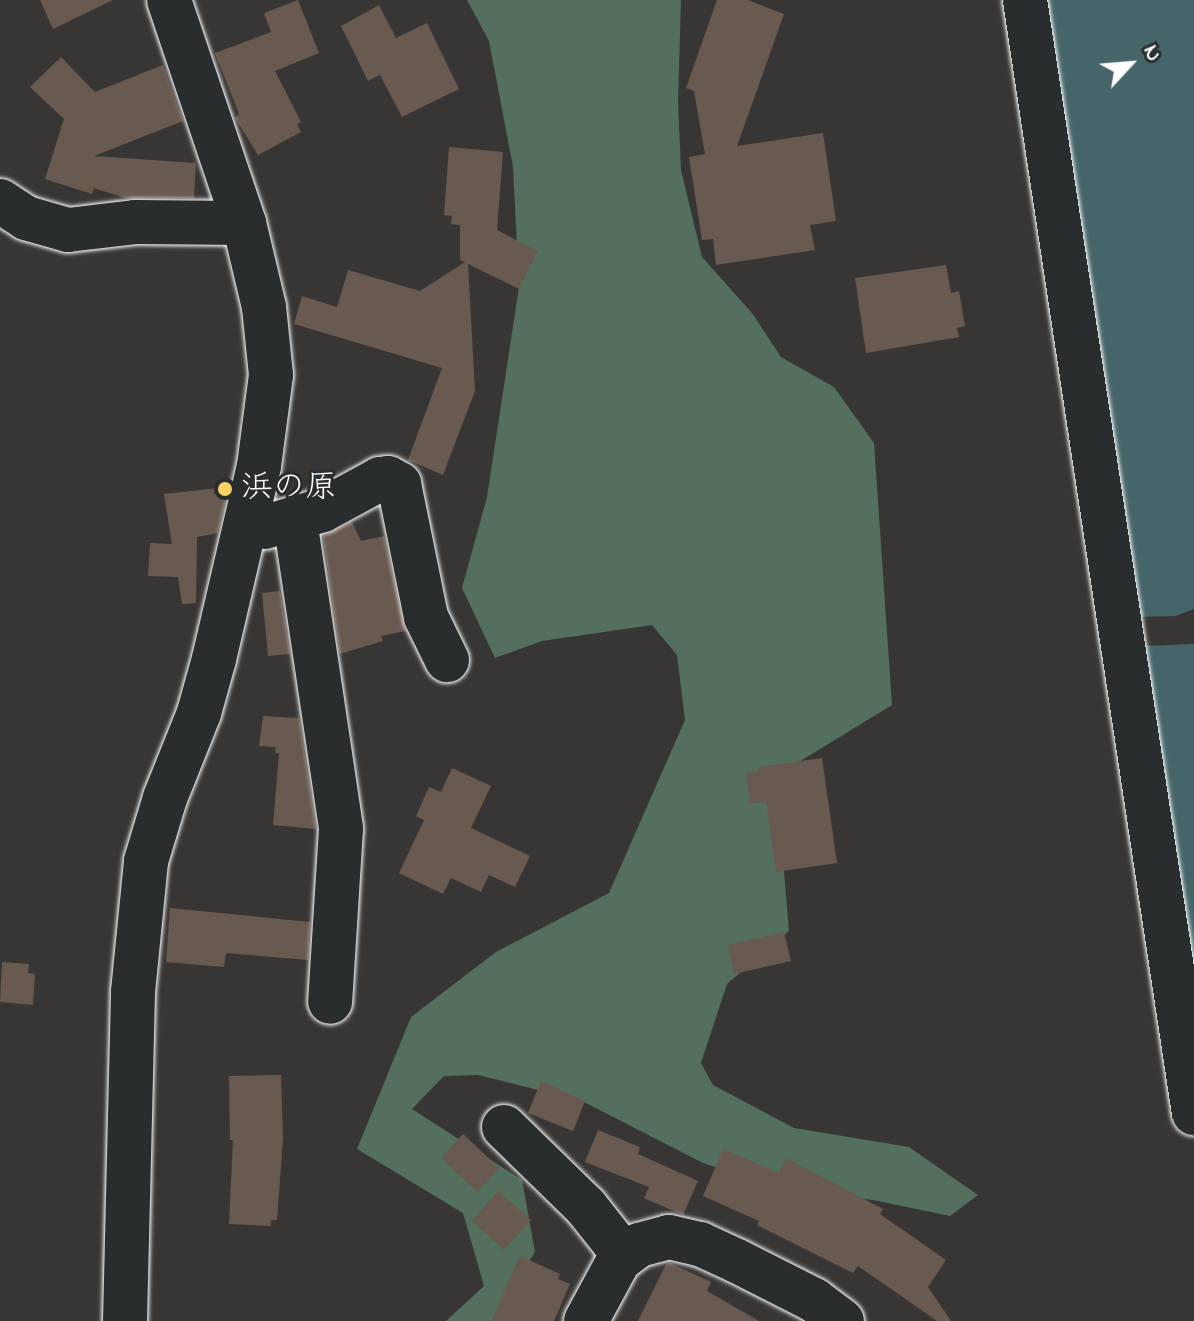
<!DOCTYPE html>
<html>
<head>
<meta charset="utf-8">
<style>
  body { margin:0 }
  #map { position:relative; width:1194px; height:1321px; overflow:hidden; background:#373635; font-family:"Indie Flower","Klee One",sans-serif }
  div>[style] { position:absolute }
  .green>* { inset:0; background:#536f5e }
  .water>* { inset:0; background:#466568 }
  .building>* { inset:0; background:#695a50 }
  .roads { filter:drop-shadow(0 0 2px #fff) drop-shadow(0 0 2px #fff) }
  .minor>* { height:44px; margin:-22px; padding:0 22px; transform-origin:22px; border-radius:22px; background:#2a2d2e }
  .dots>* { width:22px; height:22px; translate:-50% -50%; box-sizing:border-box; border:4px solid #2a2d2e; border-radius:50% }
  span { translate:-50% -50%; white-space:nowrap; text-align:center; line-height:1.15; -webkit-text-stroke:6px #2a2d2e; paint-order:stroke }
  .poi-label { font-size:32px; color:#fff }
  .left { translate:0 -50%; text-align:left }
  .north { position:absolute; left:1090px; top:24px; width:80px; height:80px; -webkit-text-stroke:6px #2a2d2e; paint-order:stroke; rotate:64deg; font-size:22px; font-weight:700; line-height:32px; text-align:center; color:#fff }
  .north::after { content:''; display:block; margin:auto; width:28px; height:36px; background:#fff; clip-path:polygon(50% 0,100% 100%,50% 72%,0 100%) }
</style>
</head>
<body>
<div id="map">
  <div class="green">
    <i style="clip-path:polygon(467px 0,681px 0,678px 102px,681px 170px,702px 257px,752px 313px,781px 357px,834px 387px,874px 443px,892px 705px,776px 776px,789px 931px,727px 984px,701px 1063px,713px 1085px,794px 1128px,909px 1147px,978px 1195px,950px 1216px,873px 1200px,781px 1188px,703px 1163px,582px 1101px,478px 1075px,444px 1076px,412px 1109px,522px 1180px,535px 1252px,491px 1321px,446px 1321px,484px 1286px,463px 1213px,357px 1149px,411px 1017px,496px 952px,609px 893px,685px 720px,677px 655px,652px 625px,542px 641px,495px 658px,462px 588px,487px 497px,519px 287px,513px 167px,489px 41px)"></i>
  </div>
  <div class="water">
    <i style="clip-path:polygon(1041px 0,1194px 0,1194px 609px,1175px 616px,1136px 617px)"></i>
    <i style="clip-path:polygon(1194px 644px,1194px 985px,1142px 646px)"></i>
  </div>
  <div class="building">
    <i style="clip-path:polygon(40px 0,113px 0,53px 29px)"></i>
    <i style="clip-path:polygon(298px 0,319px 53px,275px 71px,301px 122px,297px 124px,301px 132px,258px 155px,235px 118px,239px 114px,215px 53px,271px 32px,264px 13px)"></i>
    <i style="clip-path:polygon(717px 0,748px 0,784px 14px,737px 146px,823px 133px,836px 221px,810px 225px,815px 250px,716px 265px,713px 239px,702px 240px,689px 157px,705px 154px,694px 91px,686px 88px)"></i>
    <i style="clip-path:polygon(379px 5px,396px 38px,427px 23px,459px 89px,402px 117px,380px 75px,368px 81px,341px 26px)"></i>
    <i style="clip-path:polygon(61px 57px,95px 92px,163px 65px,183px 121px,94px 156px,196px 163px,194px 198px,125px 198px,94px 188px,92px 194px,45px 179px,64px 119px,30px 87px)"></i>
    <i style="clip-path:polygon(449px 147px,503px 152px,497px 230px,538px 251px,519px 289px,468px 264px,475px 391px,443px 475px,408px 460px,442px 368px,294px 324px,302px 296px,337px 307px,348px 270px,420px 291px,465px 262px,460px 260px,460px 225px,451px 224px,452px 216px,444px 215px)"></i>
    <i style="clip-path:polygon(946px 265px,951px 293px,959px 291px,965px 326px,957px 328px,959px 337px,866px 353px,855px 278px)"></i>
    <i style="clip-path:polygon(218px 488px,219px 494px,224px 493px,225px 502px,218px 533px,197px 537px,196px 603px,182px 604px,178px 577px,148px 576px,150px 543px,172px 544px,164px 494px)"></i>
    <i style="clip-path:polygon(352px 522px,361px 541px,384px 536px,405px 631px,381px 636px,383px 641px,340px 654px,323px 536px)"></i>
    <i style="clip-path:polygon(280px 591px,290px 654px,268px 656px,262px 593px)"></i>
    <i style="clip-path:polygon(263px 716px,299px 718px,316px 829px,273px 825px,279px 753px,275px 753px,276px 747px,259px 746px)"></i>
    <i style="clip-path:polygon(822px 758px,837px 863px,776px 872px,766px 802px,750px 804px,746px 773px,759px 771px,758px 767px)"></i>
    <i style="clip-path:polygon(452px 768px,491px 786px,471px 828px,530px 856px,515px 887px,489px 875px,481px 892px,451px 878px,443px 894px,399px 873px,424px 820px,416px 816px,429px 787px,441px 792px)"></i>
    <i style="clip-path:polygon(170px 908px,310px 922px,308px 960px,226px 953px,224px 967px,166px 962px)"></i>
    <i style="clip-path:polygon(784px 932px,791px 961px,734px 974px,728px 945px)"></i>
    <i style="clip-path:polygon(2px 962px,29px 964px,28px 973px,35px 974px,33px 1005px,0 1002px)"></i>
    <i style="clip-path:polygon(281px 1075px,283px 1139px,277px 1220px,271px 1220px,271px 1226px,229px 1224px,233px 1140px,230px 1140px,229px 1076px)"></i>
    <i style="clip-path:polygon(541px 1081px,585px 1101px,573px 1131px,528px 1113px)"></i>
    <i style="clip-path:polygon(598px 1130px,640px 1147px,638px 1154px,698px 1181px,683px 1215px,644px 1198px,649px 1187px,585px 1162px)"></i>
    <i style="clip-path:polygon(463px 1134px,499px 1168px,477px 1192px,441px 1158px)"></i>
    <i style="clip-path:polygon(723px 1149px,779px 1173px,786px 1158px,883px 1209px,880px 1214px,946px 1260px,928px 1287px,951px 1321px,937px 1321px,858px 1266px,853px 1273px,757px 1225px,759px 1221px,703px 1196px)"></i>
    <i style="clip-path:polygon(498px 1191px,531px 1220px,504px 1250px,472px 1221px)"></i>
    <i style="clip-path:polygon(520px 1256px,560px 1274px,558px 1279px,570px 1284px,554px 1321px,491px 1321px)"></i>
    <i style="clip-path:polygon(670px 1263px,711px 1282px,707px 1291px,759px 1321px,638px 1321px,666px 1264px)"></i>
  </div>
  <div class="roads">
    <div class="minor">
      <i style="left:1025px;top:0;width:1126px;rotate:81.37deg"></i>
      <i style="left:0;top:201px;width:31px;rotate:33deg"></i>
      <i style="left:26px;top:218px;width:44px;rotate:15.9deg"></i>
      <i style="left:68px;top:230px;width:67px;rotate:-6.8deg"></i>
      <i style="left:135px;top:222px;width:109px;rotate:0.5deg"></i>
      <i style="left:295px;top:520px;width:312px;rotate:81.5deg"></i>
      <i style="left:341px;top:829px;width:173px;rotate:93.6deg"></i>
      <i style="left:265px;top:527px;width:60px;rotate:-16.3deg"></i>
      <i style="left:323px;top:510px;width:65px;rotate:-28.5deg"></i>
      <i style="left:380px;top:479px;width:8px;rotate:-7deg"></i>
      <i style="left:388px;top:478px;width:13px;rotate:29deg"></i>
      <i style="left:399px;top:484px;width:136px;rotate:78.5deg"></i>
      <i style="left:426px;top:617px;width:48px;rotate:64deg"></i>
      <i style="left:504px;top:1127px;width:115px;rotate:44.3deg"></i>
      <i style="left:586px;top:1207px;width:61px;rotate:51.6deg"></i>
      <i style="left:125px;top:1321px;width:329px;rotate:-88.6deg"></i>
      <i style="left:133px;top:992px;width:132px;rotate:-84.3deg"></i>
      <i style="left:146px;top:861px;width:66px;rotate:-73.2deg"></i>
      <i style="left:165px;top:798px;width:92px;rotate:-68.2deg"></i>
      <i style="left:199px;top:713px;width:56px;rotate:-74.5deg"></i>
      <i style="left:214px;top:659px;width:198px;rotate:-76.9deg"></i>
      <i style="left:259px;top:466px;width:92px;rotate:-82.5deg"></i>
      <i style="left:271px;top:375px;width:68px;rotate:-95.9deg"></i>
      <i style="left:264px;top:307px;width:86px;rotate:-103.4deg"></i>
      <i style="left:244px;top:223px;width:235px;rotate:-108.6deg"></i>
      <i style="left:586px;top:1321px;width:69px;rotate:-61.6deg"></i>
      <i style="left:619px;top:1260px;width:25px;rotate:-37deg"></i>
      <i style="left:639px;top:1245px;width:31px;rotate:-15deg"></i>
      <i style="left:669px;top:1237px;width:32px;rotate:13deg"></i>
      <i style="left:700px;top:1244px;width:41px;rotate:24.7deg"></i>
      <i style="left:737px;top:1261px;width:86px;rotate:26.9deg"></i>
      <i style="left:814px;top:1300px;width:35px;rotate:37deg"></i>
    </div>
  </div>
  <div class="dots">
    <i style="left:225px;top:489px;background:#ffd166"></i>
  </div>
  <div class="poi-label">
    <span class="left" style="left:241px;top:489px">浜の原</span>
  </div>
  <div class="north">N</div>
</div>
</body>
</html>
